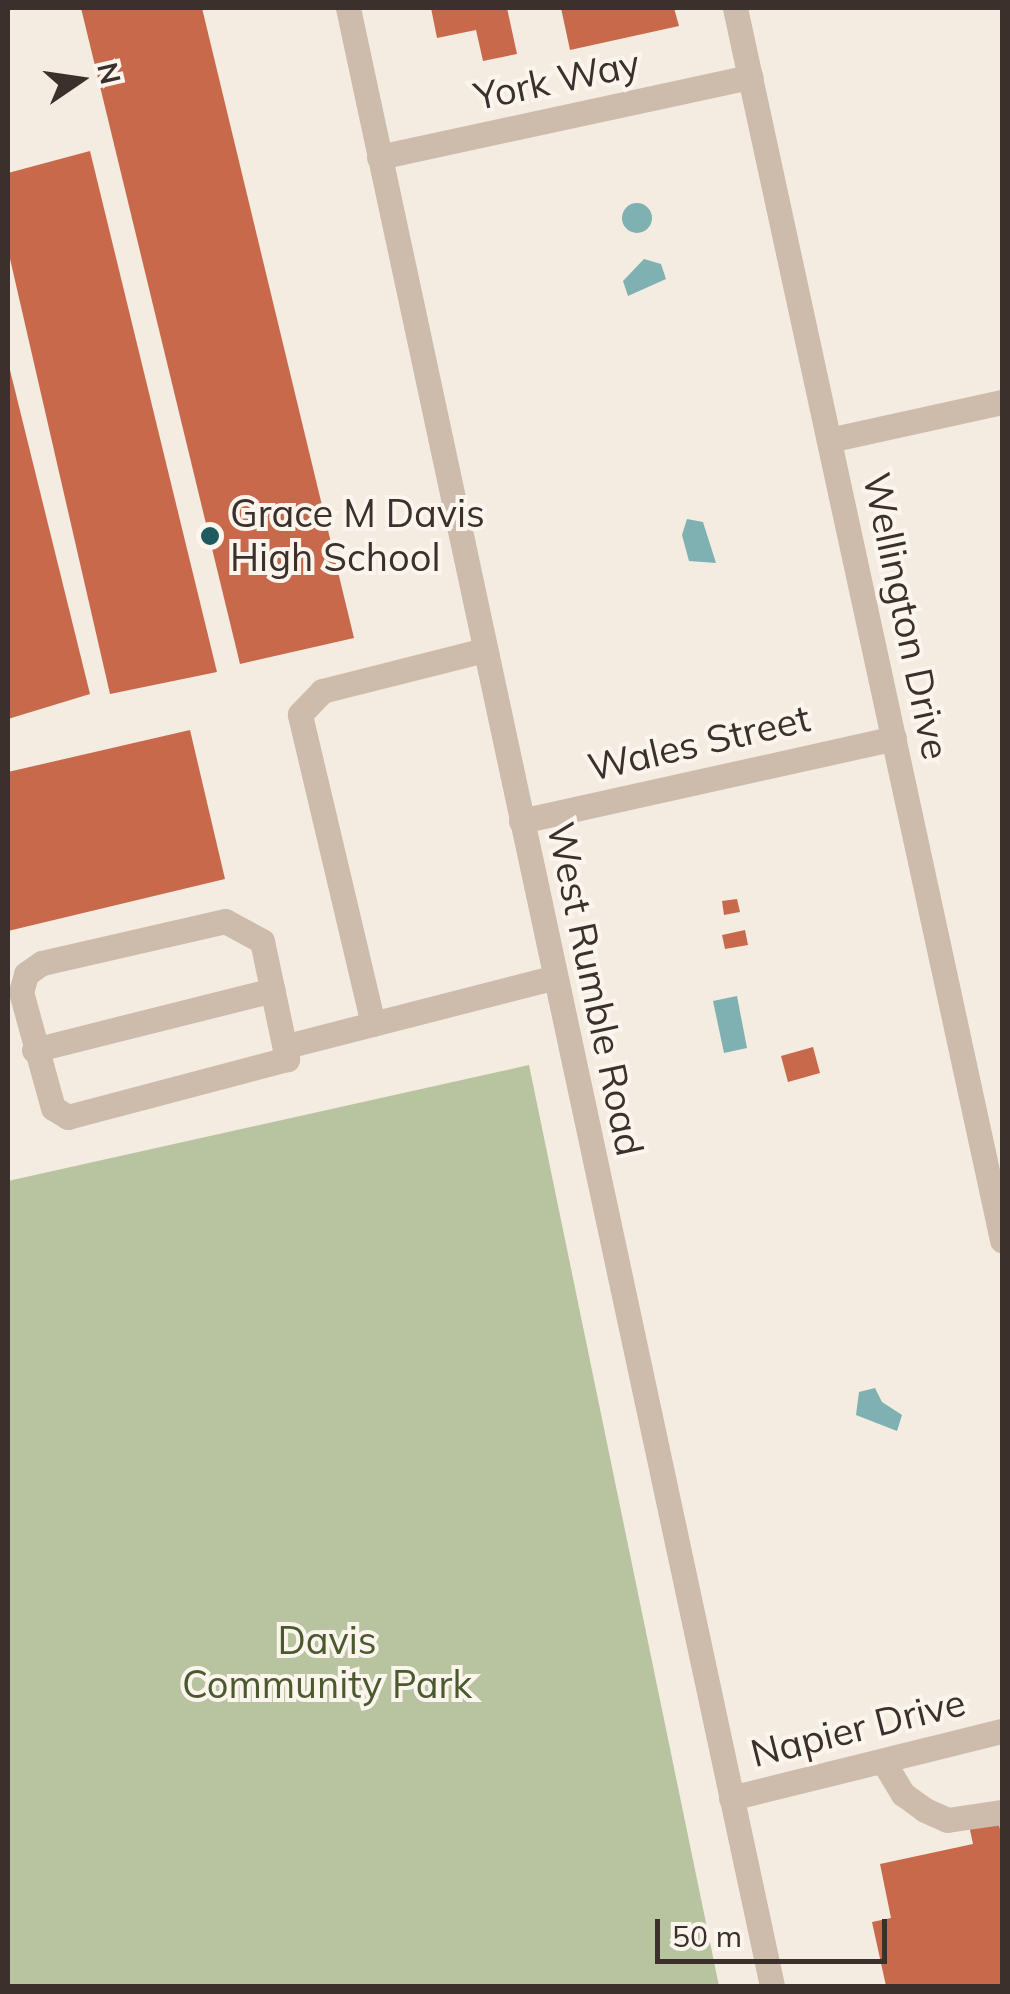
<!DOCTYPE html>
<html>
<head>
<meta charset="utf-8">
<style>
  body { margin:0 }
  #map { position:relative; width:1010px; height:1994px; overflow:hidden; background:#f4ebe1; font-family:Mulish,sans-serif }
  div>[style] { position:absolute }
  .green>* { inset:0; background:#b8c4a0 }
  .water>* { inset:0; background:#7fb0b2 }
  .round { border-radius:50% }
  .building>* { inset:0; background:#c8694b }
  .minor>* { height:25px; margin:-12.5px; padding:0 12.5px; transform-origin:12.5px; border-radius:12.5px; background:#cdbbac }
  .dots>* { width:28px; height:28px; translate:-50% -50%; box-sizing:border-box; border:5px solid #fbf5ee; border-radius:50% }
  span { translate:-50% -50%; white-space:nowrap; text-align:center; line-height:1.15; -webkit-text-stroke:8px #fbf5ee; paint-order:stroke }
  .street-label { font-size:38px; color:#3b302b }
  .poi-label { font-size:38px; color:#3b302b }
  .left { translate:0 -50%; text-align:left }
  .park-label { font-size:38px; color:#4a5a2e }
  .frame { position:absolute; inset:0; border:10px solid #3b302b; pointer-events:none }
  .north { position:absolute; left:30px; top:30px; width:100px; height:100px; -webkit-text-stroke:8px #fbf5ee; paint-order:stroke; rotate:77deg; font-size:28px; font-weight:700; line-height:40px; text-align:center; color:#3b302b }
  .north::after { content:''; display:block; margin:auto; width:35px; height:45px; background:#3b302b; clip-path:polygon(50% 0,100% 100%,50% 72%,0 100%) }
  .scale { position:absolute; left:655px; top:1919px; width:232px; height:45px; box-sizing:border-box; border:5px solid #3b302b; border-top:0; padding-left:12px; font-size:30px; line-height:35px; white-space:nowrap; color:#3b302b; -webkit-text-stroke:8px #fbf5ee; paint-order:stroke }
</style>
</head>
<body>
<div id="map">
  <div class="green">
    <i style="clip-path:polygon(529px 1065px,719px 1986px,8px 1986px,8px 1181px)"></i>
  </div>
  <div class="water">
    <i class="round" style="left:622px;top:203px;width:30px;height:30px"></i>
    <i style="clip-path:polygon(644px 259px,661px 264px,666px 279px,628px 296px,623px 281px)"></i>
    <i style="clip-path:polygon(687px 519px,703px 522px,716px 563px,689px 561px,682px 535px)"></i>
    <i style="clip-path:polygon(737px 996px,747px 1048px,724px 1053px,713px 1001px)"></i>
    <i style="clip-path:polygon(875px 1388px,882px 1402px,902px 1415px,897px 1431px,856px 1415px,859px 1392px)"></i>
  </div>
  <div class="building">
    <i style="clip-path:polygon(81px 8px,202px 8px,354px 638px,240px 664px)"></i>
    <i style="clip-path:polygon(431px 8px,507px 8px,517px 54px,483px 61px,476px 30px,437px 38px)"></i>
    <i style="clip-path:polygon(561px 8px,674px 8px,679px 26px,570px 50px)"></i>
    <i style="clip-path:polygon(90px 151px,217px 672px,110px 694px,8px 250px,8px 173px)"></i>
    <i style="clip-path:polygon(8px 362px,90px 694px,8px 719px)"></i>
    <i style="clip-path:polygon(190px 730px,225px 879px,8px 931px,8px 772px)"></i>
    <i style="clip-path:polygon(737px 899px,740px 912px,724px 915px,722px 901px)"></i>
    <i style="clip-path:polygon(745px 930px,748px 945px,725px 949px,722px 935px)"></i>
    <i style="clip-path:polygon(813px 1047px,820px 1073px,788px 1082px,781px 1056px)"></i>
    <i style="clip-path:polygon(995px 1805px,1002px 1839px,1002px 1986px,886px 1986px,872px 1922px,891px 1918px,880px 1864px,973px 1844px,966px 1811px)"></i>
  </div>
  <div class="minor">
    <i style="left:348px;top:8px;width:2023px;rotate:77.9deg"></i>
    <i style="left:735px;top:8px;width:1261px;rotate:77.77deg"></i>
    <i style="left:379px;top:157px;width:380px;rotate:-12.2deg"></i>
    <i style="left:829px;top:440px;width:177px;rotate:-12.4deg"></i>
    <i style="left:521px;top:821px;width:382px;rotate:-12.5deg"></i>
    <i style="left:225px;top:921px;width:42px;rotate:28.4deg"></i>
    <i style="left:262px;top:941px;width:121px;rotate:78deg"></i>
    <i style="left:287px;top:1059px;width:227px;rotate:165.2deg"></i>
    <i style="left:68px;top:1117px;width:17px;rotate:-149deg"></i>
    <i style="left:53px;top:1108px;width:120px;rotate:-105.4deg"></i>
    <i style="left:21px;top:992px;width:19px;rotate:-74deg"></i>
    <i style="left:26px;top:974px;width:19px;rotate:-35deg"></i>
    <i style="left:42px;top:963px;width:188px;rotate:-12.9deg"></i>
    <i style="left:373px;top:1024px;width:318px;rotate:-103.3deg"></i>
    <i style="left:300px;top:714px;width:32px;rotate:-46deg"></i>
    <i style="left:322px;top:691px;width:167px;rotate:-14.2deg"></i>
    <i style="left:287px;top:1046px;width:277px;rotate:-14.4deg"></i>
    <i style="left:34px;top:1050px;width:246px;rotate:-14.1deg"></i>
    <i style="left:883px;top:1761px;width:39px;rotate:59deg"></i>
    <i style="left:903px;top:1794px;width:27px;rotate:36deg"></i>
    <i style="left:925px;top:1810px;width:24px;rotate:24deg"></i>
    <i style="left:947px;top:1820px;width:56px;rotate:-8.3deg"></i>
    <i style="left:731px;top:1798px;width:279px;rotate:-13.9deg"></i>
  </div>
  <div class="dots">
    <i style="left:210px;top:536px;background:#1f5a5e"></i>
  </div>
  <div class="street-label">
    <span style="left:557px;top:80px;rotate:-12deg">York Way</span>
    <span style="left:906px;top:616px;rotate:78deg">Wellington Drive</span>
    <span style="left:699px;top:743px;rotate:-13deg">Wales Street</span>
    <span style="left:595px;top:989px;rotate:78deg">West Rumble Road</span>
    <span style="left:858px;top:1728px;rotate:-14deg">Napier Drive</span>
  </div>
  <div class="poi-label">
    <span class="left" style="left:230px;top:536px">Grace M Davis<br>High School</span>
  </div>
  <div class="park-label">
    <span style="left:327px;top:1663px">Davis<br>Community Park</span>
  </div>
  <div class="frame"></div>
  <div class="north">N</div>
  <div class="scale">50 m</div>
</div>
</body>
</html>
